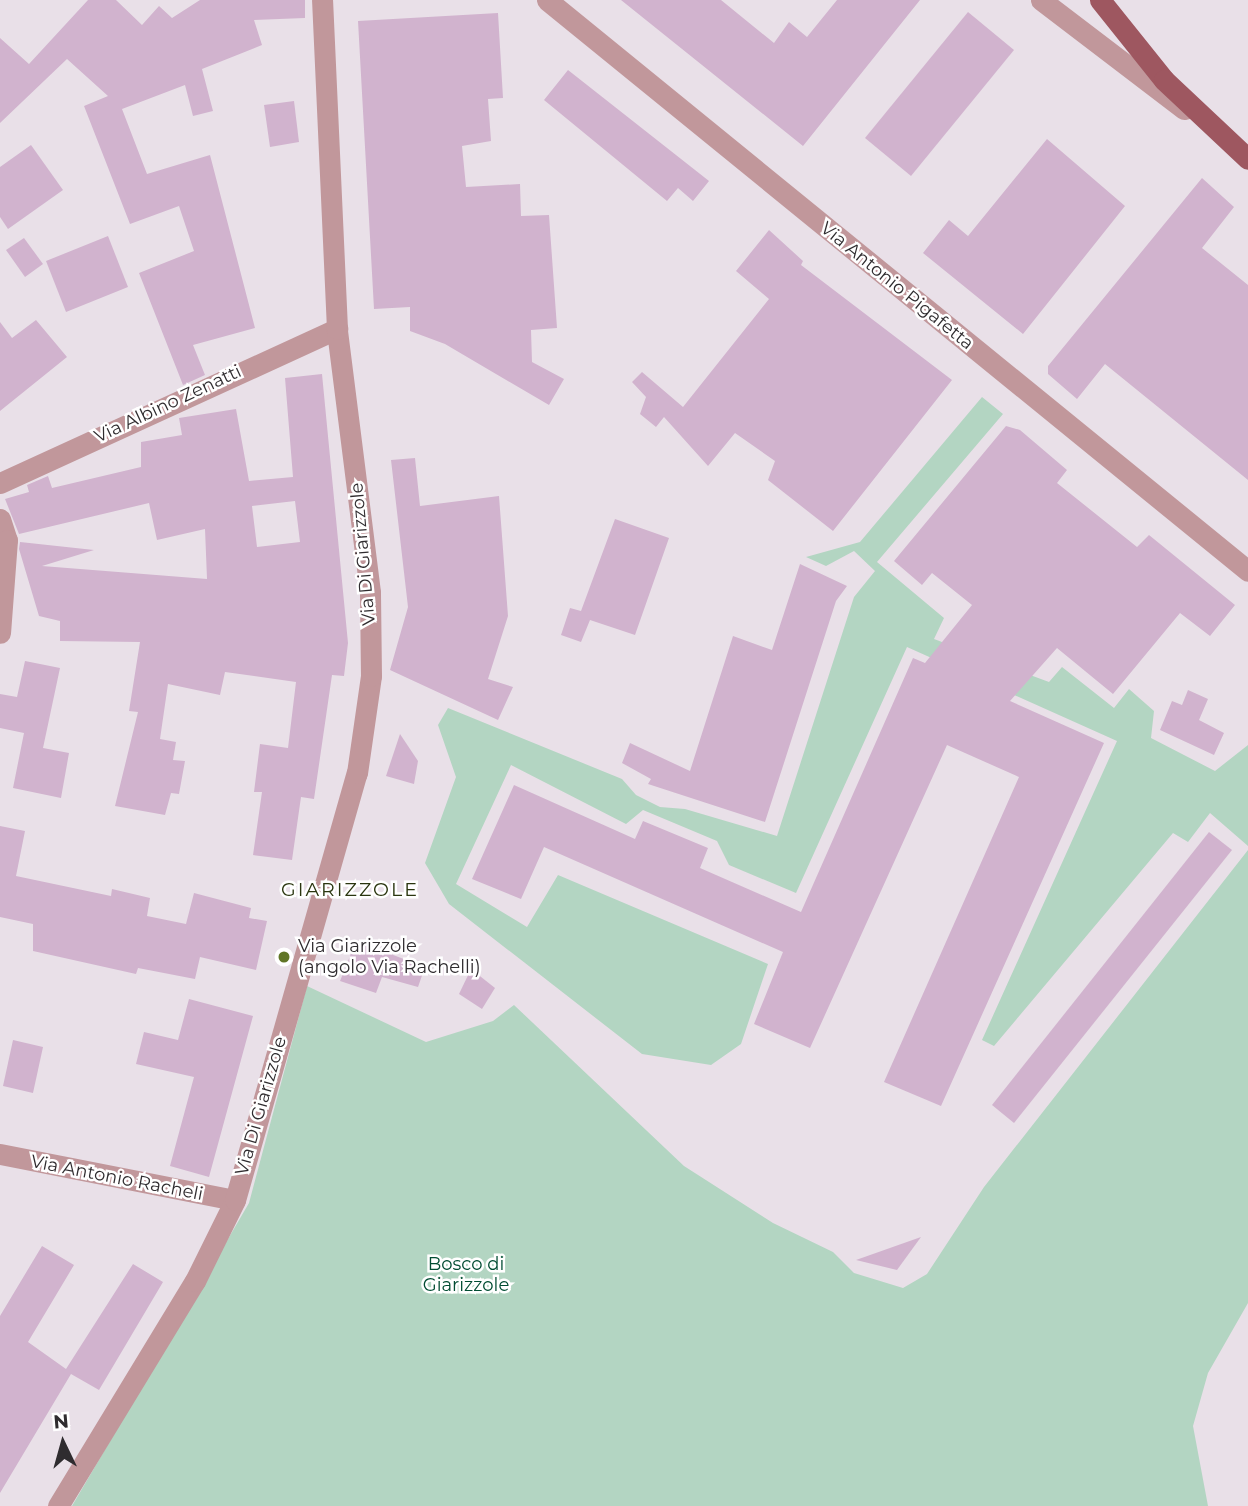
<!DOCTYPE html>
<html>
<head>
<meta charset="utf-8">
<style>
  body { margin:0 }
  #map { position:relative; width:1248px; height:1506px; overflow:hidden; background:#e9e0e8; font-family:Montserrat,sans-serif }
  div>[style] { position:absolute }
  .green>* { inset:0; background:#b3d5c2 }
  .building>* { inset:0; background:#d1b3ce }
  .minor>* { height:21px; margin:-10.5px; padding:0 10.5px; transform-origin:10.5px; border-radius:10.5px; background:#c1979b }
  .major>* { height:21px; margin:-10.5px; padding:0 10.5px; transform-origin:10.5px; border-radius:10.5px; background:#9e5760 }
  .dots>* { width:19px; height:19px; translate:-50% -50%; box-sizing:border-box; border:4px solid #fff; border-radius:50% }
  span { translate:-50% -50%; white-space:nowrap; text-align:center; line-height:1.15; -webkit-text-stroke:5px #fff; paint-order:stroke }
  .street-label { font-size:18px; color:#2f2c2f }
  .poi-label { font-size:18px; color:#2f2c2f }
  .left { translate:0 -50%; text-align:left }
  .park-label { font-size:18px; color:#014c32 }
  .neighbourhood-label { font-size:19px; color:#2a350f; letter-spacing:2px }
  .north { position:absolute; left:28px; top:1408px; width:70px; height:70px; -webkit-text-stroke:5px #fff; paint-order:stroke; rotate:355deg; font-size:19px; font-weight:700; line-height:28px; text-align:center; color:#2f2c2f }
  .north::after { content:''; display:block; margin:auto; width:24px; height:32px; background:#2f2c2f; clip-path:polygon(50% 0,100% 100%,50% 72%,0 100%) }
</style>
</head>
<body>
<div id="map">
  <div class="green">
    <i style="clip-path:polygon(982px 397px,1003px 414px,877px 562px,944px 618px,934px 639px,1049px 682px,1062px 667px,1114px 708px,1129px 689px,1154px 711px,1151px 738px,1215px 771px,1248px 745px,1248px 846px,1210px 813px,1188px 842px,1173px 833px,994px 1046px,982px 1040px,1117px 741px,907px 647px,796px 893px,729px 865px,717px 841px,643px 810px,626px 824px,511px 765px,456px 884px,527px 927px,558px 875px,768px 964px,741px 1044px,711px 1065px,642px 1054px,449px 904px,425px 863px,456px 777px,438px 725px,448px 708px,622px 779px,636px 795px,660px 807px,685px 809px,777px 836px,854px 597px,875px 571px,854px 551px,826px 566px,806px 557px,860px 542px)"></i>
    <i style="clip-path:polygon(1248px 850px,1248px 1303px,1208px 1373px,1193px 1426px,1208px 1506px,72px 1506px,249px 1203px,307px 986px,426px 1042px,493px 1021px,514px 1005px,684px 1166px,773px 1223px,833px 1252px,854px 1273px,903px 1288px,927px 1274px,984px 1187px)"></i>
  </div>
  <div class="building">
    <i style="clip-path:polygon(88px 0,116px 0,142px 25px,159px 6px,172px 18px,200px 0,305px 0,305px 18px,254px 20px,262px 45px,202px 69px,213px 111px,193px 116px,185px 85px,122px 109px,147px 174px,210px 155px,255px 328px,193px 345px,205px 375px,183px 385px,139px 273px,194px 251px,179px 206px,130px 224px,84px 106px,108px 96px,67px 59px,0 123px,0 38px,29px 64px)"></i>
    <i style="clip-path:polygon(621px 0,721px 0,774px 43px,789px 22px,807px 37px,837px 0,920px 0,803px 146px)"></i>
    <i style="clip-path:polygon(968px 12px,1014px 50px,911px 176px,865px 138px)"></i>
    <i style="clip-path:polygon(498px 13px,503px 98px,488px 99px,491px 141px,462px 146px,466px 187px,520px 184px,521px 216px,549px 215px,557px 328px,531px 330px,532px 362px,564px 379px,549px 405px,445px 344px,410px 331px,410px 307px,374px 309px,358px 21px)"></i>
    <i style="clip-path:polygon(568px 70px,709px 181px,693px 201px,678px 188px,667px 201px,544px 100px)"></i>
    <i style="clip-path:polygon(294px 101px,299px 142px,270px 147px,264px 105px)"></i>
    <i style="clip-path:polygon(1047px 139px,1125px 206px,1023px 334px,923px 253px,949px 220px,968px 236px)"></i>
    <i style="clip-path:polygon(31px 145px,63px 190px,8px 229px,0 217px,0 167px)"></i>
    <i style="clip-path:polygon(1202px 178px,1234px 207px,1202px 248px,1248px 285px,1248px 480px,1105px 364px,1077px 399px,1048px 374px,1048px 366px)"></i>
    <i style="clip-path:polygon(769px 230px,803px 261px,801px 265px,952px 380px,833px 531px,768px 480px,775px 461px,735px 433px,708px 466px,664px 417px,656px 427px,640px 414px,646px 397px,632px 382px,642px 372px,683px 407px,769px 299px,736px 271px)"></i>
    <i style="clip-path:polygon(108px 236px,128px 287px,66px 312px,46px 261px)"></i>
    <i style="clip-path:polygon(24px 238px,43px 264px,25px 277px,6px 250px)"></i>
    <i style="clip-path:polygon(36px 320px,67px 357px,0 411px,0 322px,12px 338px)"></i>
    <i style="clip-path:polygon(evenodd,322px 374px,348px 643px,344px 676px,332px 675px,314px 799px,301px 797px,292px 860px,253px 855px,262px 792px,254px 792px,260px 744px,288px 748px,296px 682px,225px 672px,220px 695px,168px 684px,160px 739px,176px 742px,173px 760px,185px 761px,179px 794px,171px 793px,165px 815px,115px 806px,138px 712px,129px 711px,140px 642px,60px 641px,60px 621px,39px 616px,19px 549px,20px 542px,94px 550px,42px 566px,207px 579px,205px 529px,157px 540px,149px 503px,19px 534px,5px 499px,29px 492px,27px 485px,48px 476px,52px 488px,141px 467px,141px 442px,182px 435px,179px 418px,236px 409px,249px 481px,293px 477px,285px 378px,322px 374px,295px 501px,300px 542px,257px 547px,252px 506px,295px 501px)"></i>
    <i style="clip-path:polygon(1006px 426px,1020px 430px,1067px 470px,1057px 483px,1137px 547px,1149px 535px,1235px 605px,1210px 636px,1180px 613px,1113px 694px,1057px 648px,1010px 701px,1104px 743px,941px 1106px,884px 1082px,1019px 777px,947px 745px,810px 1048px,754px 1024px,783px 952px,544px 847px,521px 899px,472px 879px,514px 785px,635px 839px,643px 821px,708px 848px,700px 868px,801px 912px,913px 658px,925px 663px,972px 605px,932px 573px,922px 585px,894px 561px)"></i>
    <i style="clip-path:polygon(415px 458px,420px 506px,499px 496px,508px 616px,488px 679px,513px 687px,498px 720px,390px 670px,408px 607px,391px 460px)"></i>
    <i style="clip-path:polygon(615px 519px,669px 538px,635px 635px,590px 620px,581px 642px,561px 635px,570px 608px,581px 611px)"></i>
    <i style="clip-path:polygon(800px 564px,847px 586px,836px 601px,765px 822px,648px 784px,651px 779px,622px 763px,630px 743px,690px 771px,733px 636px,772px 650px)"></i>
    <i style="clip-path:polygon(25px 661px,60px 668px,43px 748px,69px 753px,61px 798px,13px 788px,24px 733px,0 728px,0 694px,17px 697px)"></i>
    <i style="clip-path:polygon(1188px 690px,1208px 699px,1199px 720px,1224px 733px,1214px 755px,1160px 730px,1172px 701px,1182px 705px)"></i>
    <i style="clip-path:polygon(400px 734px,418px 761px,414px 784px,386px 776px)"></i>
    <i style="clip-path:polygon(0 826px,25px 831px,16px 876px,111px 896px,112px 889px,150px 898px,147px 916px,186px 924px,194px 893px,251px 908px,249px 918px,267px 921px,256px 970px,200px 957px,195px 979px,138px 968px,136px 974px,33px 951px,33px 924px,0 917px)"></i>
    <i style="clip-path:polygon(1209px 832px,1232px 850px,1014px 1123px,992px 1105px)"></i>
    <i style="clip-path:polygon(356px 941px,425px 967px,418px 987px,382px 977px,376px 993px,340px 981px)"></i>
    <i style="clip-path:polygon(471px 969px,495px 988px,482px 1009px,459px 994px)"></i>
    <i style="clip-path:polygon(189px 999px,253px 1016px,209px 1177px,170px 1166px,194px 1077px,136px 1064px,144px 1032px,178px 1040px)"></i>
    <i style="clip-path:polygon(13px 1040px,43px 1047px,33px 1093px,3px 1086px)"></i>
    <i style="clip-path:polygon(921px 1237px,897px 1270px,856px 1260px)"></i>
    <i style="clip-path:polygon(42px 1246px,74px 1265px,28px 1342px,66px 1369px,133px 1264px,163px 1282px,99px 1390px,71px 1374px,0 1493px,0 1316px)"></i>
  </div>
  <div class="minor">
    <i style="left:547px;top:0;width:904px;rotate:39.16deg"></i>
    <i style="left:1041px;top:0;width:180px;rotate:37.3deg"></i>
    <i style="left:0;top:483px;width:371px;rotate:-24.6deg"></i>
    <i style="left:0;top:519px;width:22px;rotate:72deg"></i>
    <i style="left:7px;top:540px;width:93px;rotate:94.3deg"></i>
    <i style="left:0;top:1154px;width:239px;rotate:11.1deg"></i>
    <i style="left:58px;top:1506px;width:263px;rotate:-58.7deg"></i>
    <i style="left:195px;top:1281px;width:90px;rotate:-63.7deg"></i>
    <i style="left:235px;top:1200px;width:444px;rotate:-74.1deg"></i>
    <i style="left:357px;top:773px;width:98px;rotate:-81.8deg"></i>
    <i style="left:371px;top:676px;width:84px;rotate:-90.7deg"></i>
    <i style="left:370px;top:592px;width:265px;rotate:-97.2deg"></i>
    <i style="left:337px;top:329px;width:329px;rotate:-92.6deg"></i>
  </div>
  <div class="major">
    <i style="left:1100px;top:0;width:102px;rotate:51.3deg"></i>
    <i style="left:1164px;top:80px;width:115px;rotate:43.2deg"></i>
  </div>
  <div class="dots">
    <i style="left:284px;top:957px;background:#607526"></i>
  </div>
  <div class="street-label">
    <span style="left:897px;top:286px;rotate:39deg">Via Antonio Pigafetta</span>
    <span style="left:168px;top:404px;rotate:-25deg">Via Albino Zenatti</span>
    <span style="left:363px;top:554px;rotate:-95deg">Via Di Giarizzole</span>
    <span style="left:261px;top:1106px;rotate:-74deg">Via Di Giarizzole</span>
    <span style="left:117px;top:1178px;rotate:11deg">Via Antonio Racheli</span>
  </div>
  <div class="poi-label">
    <span class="left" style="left:298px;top:957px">Via Giarizzole<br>(angolo Via Rachelli)</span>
  </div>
  <div class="park-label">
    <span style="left:466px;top:1275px">Bosco di<br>Giarizzole</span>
  </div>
  <div class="neighbourhood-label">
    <span style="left:350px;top:890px">GIARIZZOLE</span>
  </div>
  <div class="north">N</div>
</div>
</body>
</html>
